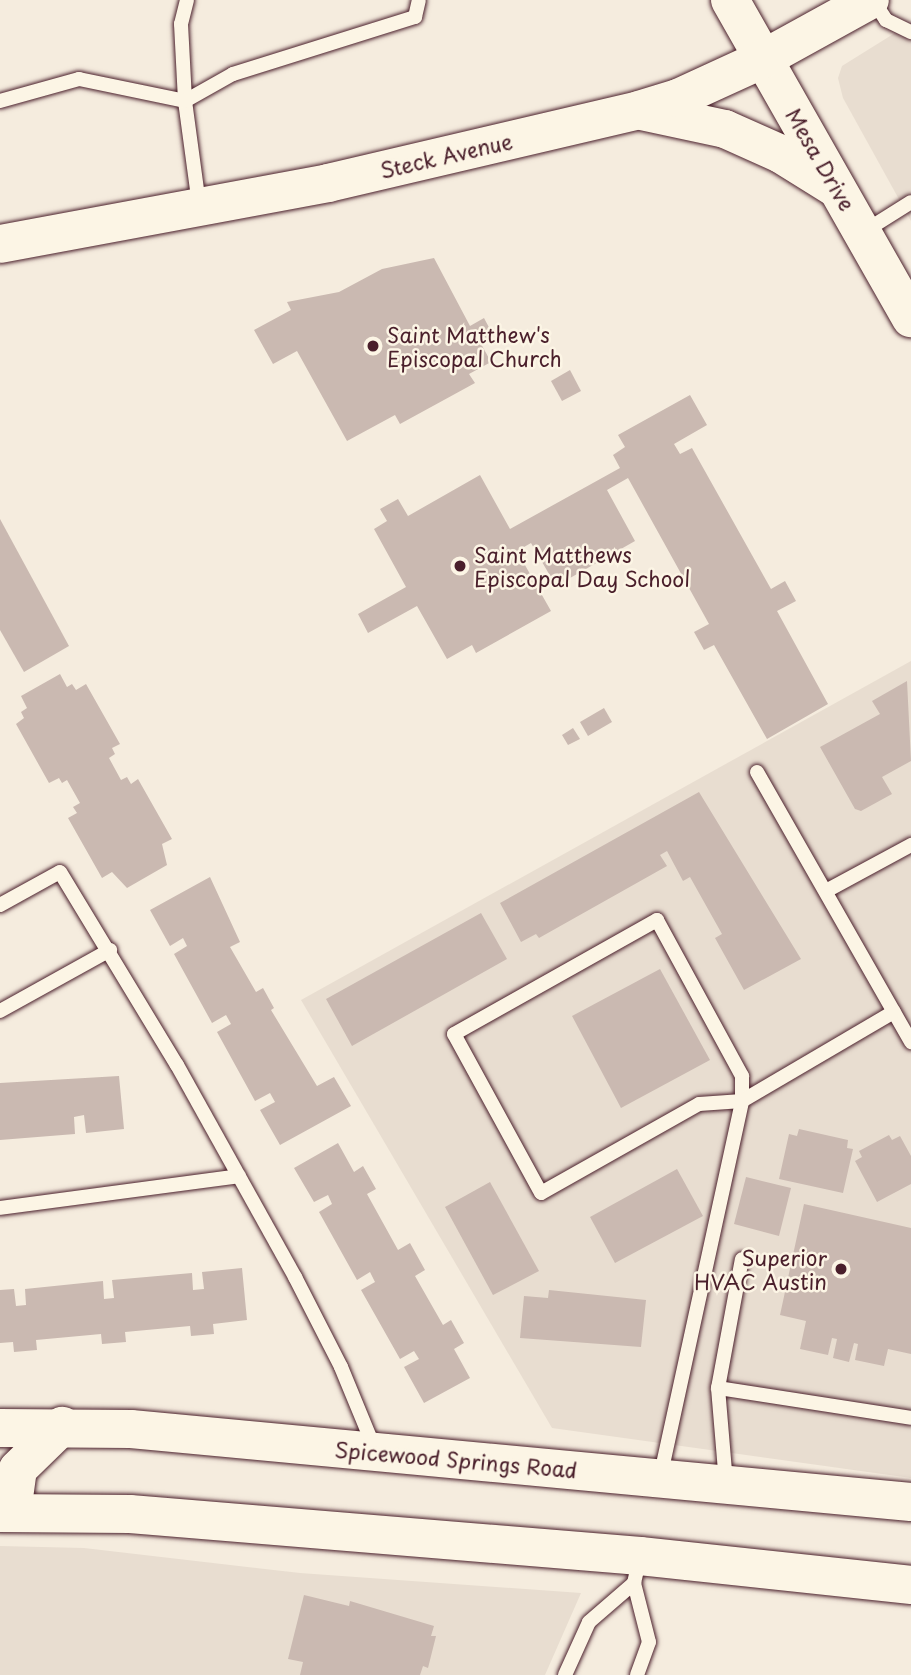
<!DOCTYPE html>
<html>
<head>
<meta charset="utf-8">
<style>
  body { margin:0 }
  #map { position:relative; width:911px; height:1675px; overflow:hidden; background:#f5ecde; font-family:"Playpen Sans",sans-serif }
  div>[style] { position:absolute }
  .built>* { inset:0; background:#e8ddd0 }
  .building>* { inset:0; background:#cab9b1 }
  .roads { filter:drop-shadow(0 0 2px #4a1f2b) drop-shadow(0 0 2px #4a1f2b) }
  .lane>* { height:14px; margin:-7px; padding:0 7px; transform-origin:7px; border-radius:7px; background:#fcf5e5 }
  .secondary>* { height:38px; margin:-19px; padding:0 19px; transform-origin:19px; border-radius:19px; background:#fcf5e5 }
  .dots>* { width:19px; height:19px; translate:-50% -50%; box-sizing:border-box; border:4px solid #fcf5e5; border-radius:50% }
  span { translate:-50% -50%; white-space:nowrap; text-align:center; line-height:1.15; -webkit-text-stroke:5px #fcf5e5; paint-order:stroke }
  .street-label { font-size:21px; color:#4a1f2b }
  .poi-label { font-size:21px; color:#4a1f2b }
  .left { translate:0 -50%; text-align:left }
  .right { translate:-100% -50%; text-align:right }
</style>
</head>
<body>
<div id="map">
  <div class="built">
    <i style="clip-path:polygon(911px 23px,911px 221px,843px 98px,838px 78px,842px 66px)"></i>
    <i style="clip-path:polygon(911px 661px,911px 1478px,552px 1428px,301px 1000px)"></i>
    <i style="clip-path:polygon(0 1546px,84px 1548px,300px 1573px,581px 1593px,545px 1675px,0 1675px)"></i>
  </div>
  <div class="building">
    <i style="clip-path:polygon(434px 258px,470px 326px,484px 318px,493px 335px,480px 342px,491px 362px,469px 374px,475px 383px,400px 424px,395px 415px,347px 441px,297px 351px,273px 364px,254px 330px,291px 310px,287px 302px,339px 292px,382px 269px)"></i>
    <i style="clip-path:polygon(570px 370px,581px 391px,562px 401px,551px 381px)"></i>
    <i style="clip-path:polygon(690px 395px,707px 425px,674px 444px,680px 454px,692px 448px,771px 589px,785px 581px,796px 601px,777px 611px,828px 704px,767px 739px,714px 645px,704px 650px,694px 632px,709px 624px,628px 478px,607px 490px,635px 541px,556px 586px,531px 543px,517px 551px,551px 611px,476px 653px,472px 645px,447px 659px,417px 606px,368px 633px,358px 614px,406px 587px,374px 529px,387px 521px,380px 509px,398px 499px,408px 516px,480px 475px,510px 529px,620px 468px,613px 455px,625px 447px,618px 435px)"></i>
    <i style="clip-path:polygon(0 519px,69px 646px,24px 672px,0 630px)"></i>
    <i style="clip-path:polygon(60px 674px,67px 687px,72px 684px,76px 690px,86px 684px,120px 744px,112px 748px,115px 754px,109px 758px,121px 780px,127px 777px,131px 784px,138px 779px,172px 839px,162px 844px,167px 865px,127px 888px,112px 872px,102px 878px,68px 818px,77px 813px,73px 807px,80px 803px,67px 780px,62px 783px,59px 778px,49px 783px,16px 724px,24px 718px,21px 712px,27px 708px,21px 696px)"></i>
    <i style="clip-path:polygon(907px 681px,911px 761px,882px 777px,892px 794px,861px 811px,855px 809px,820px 747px,880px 714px,872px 701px)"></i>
    <i style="clip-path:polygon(604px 708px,612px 722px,588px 736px,580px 722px)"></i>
    <i style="clip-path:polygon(573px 728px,580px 739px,568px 745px,562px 735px)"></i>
    <i style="clip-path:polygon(699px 792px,801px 959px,744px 990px,715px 938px,722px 934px,690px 877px,683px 881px,667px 851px,660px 855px,667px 866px,539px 938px,536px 934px,521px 942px,500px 903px)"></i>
    <i style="clip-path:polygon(210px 877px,240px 942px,230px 947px,256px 992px,263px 988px,274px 1008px,271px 1010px,317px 1086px,334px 1077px,351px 1106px,280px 1145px,260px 1110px,275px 1102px,270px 1093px,255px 1101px,217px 1032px,231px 1024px,226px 1015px,212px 1023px,174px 954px,187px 946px,183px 938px,170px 946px,150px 910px)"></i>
    <i style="clip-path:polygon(481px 913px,507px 959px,352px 1046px,326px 999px)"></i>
    <i style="clip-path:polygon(660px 969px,710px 1060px,621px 1108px,572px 1016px)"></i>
    <i style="clip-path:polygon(119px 1076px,124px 1129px,86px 1133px,84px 1115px,74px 1117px,75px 1134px,0 1140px,0 1083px)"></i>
    <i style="clip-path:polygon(799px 1129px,848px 1140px,847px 1148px,853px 1149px,843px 1193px,779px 1179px,789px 1134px,797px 1136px)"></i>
    <i style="clip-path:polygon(889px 1135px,892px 1140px,900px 1136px,911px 1156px,911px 1184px,877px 1202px,855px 1161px,862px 1157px,859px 1151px)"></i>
    <i style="clip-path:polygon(338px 1143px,354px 1172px,363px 1166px,376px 1189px,367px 1194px,398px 1250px,410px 1243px,425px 1270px,415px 1276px,443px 1325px,451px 1320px,464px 1343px,454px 1349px,470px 1378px,424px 1403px,404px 1367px,419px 1359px,414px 1351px,400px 1359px,361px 1290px,375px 1282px,370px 1272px,357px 1280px,319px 1212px,332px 1204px,328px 1195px,314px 1202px,294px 1168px)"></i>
    <i style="clip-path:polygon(677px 1169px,703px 1216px,615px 1263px,590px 1217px)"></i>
    <i style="clip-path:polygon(746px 1177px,791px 1188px,779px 1236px,734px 1224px)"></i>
    <i style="clip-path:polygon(490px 1182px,539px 1271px,493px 1295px,445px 1207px)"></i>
    <i style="clip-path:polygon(804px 1204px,911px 1228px,911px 1354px,888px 1349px,884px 1366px,855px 1360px,858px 1344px,854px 1343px,849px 1362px,833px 1358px,837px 1339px,832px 1338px,828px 1355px,800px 1349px,806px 1321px,780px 1315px)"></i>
    <i style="clip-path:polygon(242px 1268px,247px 1320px,213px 1324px,214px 1334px,191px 1336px,190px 1326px,125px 1332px,126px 1342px,102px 1344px,101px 1334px,36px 1340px,37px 1350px,14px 1352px,13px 1342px,0 1343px,0 1290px,14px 1289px,16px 1306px,26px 1305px,25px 1289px,103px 1281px,104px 1299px,114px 1298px,112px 1280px,192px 1273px,193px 1290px,204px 1289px,202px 1272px)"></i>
    <i style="clip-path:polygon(549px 1290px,646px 1300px,641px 1347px,520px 1338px,524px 1296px,548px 1298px)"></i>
    <i style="clip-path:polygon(304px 1595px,349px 1606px,350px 1601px,434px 1626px,431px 1636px,436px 1636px,428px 1668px,423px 1666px,420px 1675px,300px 1675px,303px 1662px,288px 1659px)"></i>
  </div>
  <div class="roads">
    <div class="lane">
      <i style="left:187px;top:0;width:25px;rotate:104deg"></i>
      <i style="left:181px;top:24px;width:77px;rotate:87deg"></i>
      <i style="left:185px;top:101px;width:104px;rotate:82.3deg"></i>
      <i style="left:873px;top:0;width:24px;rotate:57deg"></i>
      <i style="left:886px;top:20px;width:28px;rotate:26deg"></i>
      <i style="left:0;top:101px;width:82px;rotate:-15.6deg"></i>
      <i style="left:79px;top:79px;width:108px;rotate:11.7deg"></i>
      <i style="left:185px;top:101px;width:55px;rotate:-29.4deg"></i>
      <i style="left:233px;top:74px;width:191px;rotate:-17.4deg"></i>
      <i style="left:415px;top:17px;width:17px;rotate:-77deg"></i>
      <i style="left:865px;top:231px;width:54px;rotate:-32.2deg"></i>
      <i style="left:757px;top:772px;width:311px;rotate:60.3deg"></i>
      <i style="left:826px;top:891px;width:97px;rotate:-28.4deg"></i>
      <i style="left:0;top:905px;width:68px;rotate:-28.8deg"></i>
      <i style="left:60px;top:872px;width:226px;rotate:58.8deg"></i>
      <i style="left:177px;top:1065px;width:243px;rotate:60.9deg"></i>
      <i style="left:295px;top:1277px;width:101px;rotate:62.9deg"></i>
      <i style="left:341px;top:1367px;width:87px;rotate:67.6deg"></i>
      <i style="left:657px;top:920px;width:178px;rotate:61.4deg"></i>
      <i style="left:742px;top:1076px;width:25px;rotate:90deg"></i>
      <i style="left:742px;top:1101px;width:43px;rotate:176deg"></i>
      <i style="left:699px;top:1104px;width:181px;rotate:150.6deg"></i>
      <i style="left:541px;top:1193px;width:181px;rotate:-118.7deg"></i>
      <i style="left:454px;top:1034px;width:233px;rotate:-29.3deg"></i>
      <i style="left:0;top:1011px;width:126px;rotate:-29deg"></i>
      <i style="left:0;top:1208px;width:241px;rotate:-7.6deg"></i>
      <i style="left:718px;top:1388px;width:195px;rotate:8.8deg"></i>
      <i style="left:660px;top:1478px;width:386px;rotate:-77.7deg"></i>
      <i style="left:742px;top:1101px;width:176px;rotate:-30.4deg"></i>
      <i style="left:726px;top:1483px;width:95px;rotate:-94.8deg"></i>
      <i style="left:718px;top:1388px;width:131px;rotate:-79.5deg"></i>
      <i style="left:565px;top:1675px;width:58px;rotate:-65.6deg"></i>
      <i style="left:589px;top:1622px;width:60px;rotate:-40.9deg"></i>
      <i style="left:637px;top:1675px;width:35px;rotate:-70deg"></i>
      <i style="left:649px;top:1642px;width:61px;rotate:-104.3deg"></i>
      <i style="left:634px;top:1583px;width:26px;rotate:-77deg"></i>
    </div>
    <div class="secondary">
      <i style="left:730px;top:0;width:366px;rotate:60.4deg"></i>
      <i style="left:641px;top:111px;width:86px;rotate:12.1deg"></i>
      <i style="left:725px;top:129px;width:61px;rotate:24.1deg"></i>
      <i style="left:781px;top:154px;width:62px;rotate:31.9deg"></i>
      <i style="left:0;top:244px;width:334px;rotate:-10.5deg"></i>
      <i style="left:328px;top:183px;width:319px;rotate:-13.2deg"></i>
      <i style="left:639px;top:110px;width:41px;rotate:-17.1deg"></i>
      <i style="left:678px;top:98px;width:94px;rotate:-24.6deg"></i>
      <i style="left:763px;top:59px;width:122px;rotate:-28.9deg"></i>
      <i style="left:0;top:1428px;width:131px;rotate:0.4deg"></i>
      <i style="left:131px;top:1429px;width:783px;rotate:5.35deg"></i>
      <i style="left:12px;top:1512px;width:43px;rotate:-82.1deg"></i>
      <i style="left:18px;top:1469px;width:62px;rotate:-44.3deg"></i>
      <i style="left:0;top:1513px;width:130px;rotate:0.4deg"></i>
      <i style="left:130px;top:1514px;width:512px;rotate:4.71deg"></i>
      <i style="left:640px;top:1556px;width:273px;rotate:6.1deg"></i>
    </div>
  </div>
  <div class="dots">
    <i style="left:373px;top:346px;background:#4a1f2b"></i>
    <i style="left:460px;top:566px;background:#4a1f2b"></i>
    <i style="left:841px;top:1269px;background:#4a1f2b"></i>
  </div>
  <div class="street-label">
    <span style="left:446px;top:155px;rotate:-13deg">Steck Avenue</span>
    <span style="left:821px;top:159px;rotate:60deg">Mesa Drive</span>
    <span style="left:456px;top:1459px;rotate:5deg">Spicewood Springs Road</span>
  </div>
  <div class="poi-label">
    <span class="left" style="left:387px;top:346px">Saint Matthew's<br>Episcopal Church</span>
    <span class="left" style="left:474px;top:566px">Saint Matthews<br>Episcopal Day School</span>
    <span class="right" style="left:827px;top:1269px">Superior<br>HVAC Austin</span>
  </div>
</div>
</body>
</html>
